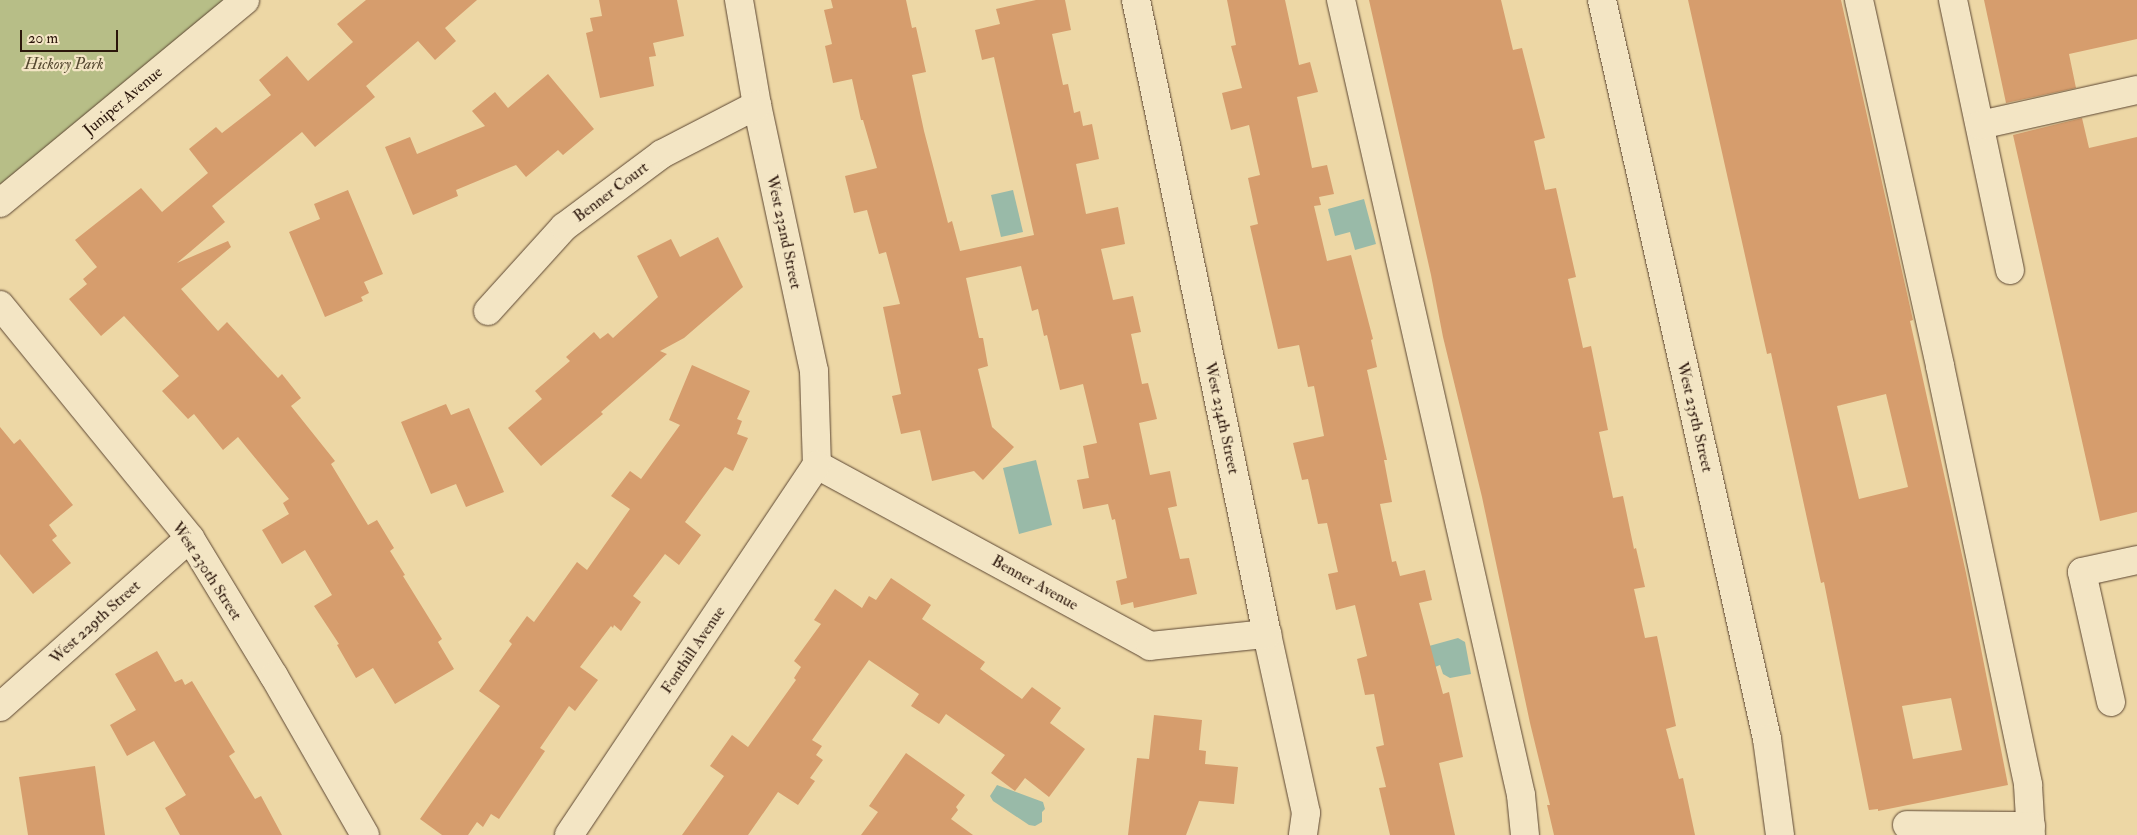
<!DOCTYPE html>
<html>
<head>
<meta charset="utf-8">
<style>
  body { margin:0 }
  #map { position:relative; width:2137px; height:835px; overflow:hidden; background:#edd7a5; font-family:"IM FELL Double Pica",serif }
  div>[style] { position:absolute }
  .green>* { inset:0; background:#b7be87 }
  .water>* { inset:0; background:#99baa8 }
  .building>* { inset:0; background:#d69d6d }
  .roads { filter:drop-shadow(0 0 1px #5c4632) drop-shadow(0 0 1px #5c4632) }
  .minor>* { height:28px; margin:-14px; padding:0 14px; transform-origin:14px; border-radius:14px; background:#f3e5c4 }
  span { translate:-50% -50%; white-space:nowrap; text-align:center; line-height:1.15; -webkit-text-stroke:4.5px #f3e5c4; paint-order:stroke }
  .park-label { font-size:16px; color:#554830; font-style:italic }
  .street-label { font-size:16px; color:#2b160b }
  .scale { position:absolute; left:20px; top:30px; width:98px; height:22px; box-sizing:border-box; border:2px solid #2b160b; border-top:0; padding-left:6px; font-size:15px; line-height:18px; white-space:nowrap; color:#2b160b; -webkit-text-stroke:4px #f3e5c4; paint-order:stroke }
</style>
</head>
<body>
<div id="map">
  <div class="green">
    <i style="clip-path:polygon(0 0,241px 0,0 200px)"></i>
  </div>
  <div class="water">
    <i style="clip-path:polygon(1013px 190px,1023px 232px,1001px 237px,991px 195px)"></i>
    <i style="clip-path:polygon(1364px 199px,1376px 244px,1355px 250px,1350px 232px,1335px 236px,1328px 209px)"></i>
    <i style="clip-path:polygon(1036px 460px,1052px 525px,1019px 534px,1003px 468px)"></i>
    <i style="clip-path:polygon(1458px 638px,1465px 642px,1471px 674px,1450px 678px,1443px 674px,1440px 665px,1435px 667px,1429px 646px)"></i>
    <i style="clip-path:polygon(997px 785px,1043px 802px,1045px 809px,1042px 812px,1042px 822px,1035px 826px,1029px 825px,993px 801px,990px 796px)"></i>
  </div>
  <div class="building">
    <i style="clip-path:polygon(366px 0,477px 0,445px 28px,456px 41px,435px 60px,418px 41px,366px 86px,375px 97px,315px 147px,302px 132px,212px 206px,225px 222px,177px 263px,228px 241px,231px 247px,181px 289px,218px 331px,227px 322px,278px 378px,282px 374px,301px 398px,291px 406px,335px 461px,331px 464px,368px 525px,377px 520px,394px 548px,390px 551px,405px 575px,403px 576px,442px 639px,438px 642px,454px 669px,395px 704px,373px 668px,356px 678px,337px 645px,339px 644px,314px 606px,332px 595px,305px 550px,282px 564px,262px 530px,289px 514px,283px 503px,289px 499px,238px 437px,223px 450px,194px 414px,188px 419px,162px 391px,179px 376px,124px 316px,101px 336px,69px 299px,87px 284px,83px 279px,97px 267px,75px 240px,141px 188px,162px 212px,208px 173px,189px 149px,216px 127px,222px 133px,271px 95px,259px 80px,287px 56px,308px 81px,353px 42px,337px 24px)"></i>
    <i style="clip-path:polygon(599px 0,677px 0,684px 36px,653px 43px,656px 56px,649px 57px,654px 86px,600px 98px,586px 33px,593px 31px,590px 18px,602px 16px)"></i>
    <i style="clip-path:polygon(831px 0,906px 0,912px 28px,916px 27px,926px 72px,912px 75px,924px 131px,948px 223px,952px 221px,960px 251px,1034px 235px,994px 57px,982px 60px,975px 30px,1000px 24px,996px 9px,1036px 0,1065px 0,1071px 30px,1052px 34px,1063px 85px,1068px 84px,1074px 113px,1080px 111px,1083px 126px,1092px 124px,1099px 159px,1076px 164px,1086px 214px,1118px 207px,1125px 244px,1101px 249px,1113px 300px,1133px 296px,1141px 332px,1131px 334px,1142px 384px,1148px 383px,1157px 419px,1139px 423px,1150px 475px,1170px 471px,1177px 506px,1168px 508px,1180px 559px,1189px 558px,1197px 594px,1134px 608px,1133px 602px,1121px 605px,1116px 581px,1127px 578px,1115px 519px,1112px 520px,1108px 504px,1083px 509px,1077px 480px,1089px 478px,1083px 446px,1097px 443px,1083px 384px,1060px 390px,1047px 335px,1044px 336px,1038px 309px,1032px 311px,1021px 266px,966px 278px,979px 338px,983px 338px,988px 366px,978px 369px,992px 427px,1014px 447px,983px 480px,974px 471px,932px 481px,920px 430px,901px 434px,892px 396px,901px 394px,883px 307px,900px 304px,886px 252px,879px 254px,867px 210px,854px 213px,845px 176px,877px 168px,863px 120px,861px 120px,852px 79px,833px 83px,825px 46px,832px 44px,824px 10px,833px 8px)"></i>
    <i style="clip-path:polygon(1227px 0,1285px 0,1299px 65px,1310px 62px,1318px 92px,1297px 97px,1312px 168px,1327px 165px,1334px 194px,1319px 197px,1321px 205px,1314px 206px,1327px 261px,1351px 255px,1373px 339px,1371px 340px,1377px 367px,1367px 370px,1387px 460px,1384px 460px,1392px 502px,1380px 504px,1392px 562px,1396px 561px,1400px 576px,1425px 570px,1432px 600px,1419px 603px,1443px 694px,1449px 692px,1463px 757px,1439px 763px,1455px 835px,1390px 835px,1379px 788px,1386px 787px,1376px 747px,1384px 745px,1374px 694px,1365px 695px,1357px 659px,1367px 656px,1355px 605px,1336px 610px,1328px 574px,1338px 572px,1327px 523px,1318px 524px,1308px 479px,1302px 480px,1293px 443px,1324px 436px,1314px 386px,1308px 387px,1299px 345px,1278px 349px,1250px 226px,1258px 224px,1248px 178px,1260px 175px,1249px 125px,1231px 130px,1222px 93px,1242px 88px,1231px 46px,1236px 45px)"></i>
    <i style="clip-path:polygon(1369px 0,1501px 0,1513px 50px,1522px 48px,1545px 138px,1534px 141px,1545px 190px,1556px 188px,1576px 277px,1568px 279px,1583px 348px,1591px 346px,1608px 430px,1599px 432px,1613px 498px,1623px 496px,1634px 549px,1636px 548px,1645px 587px,1634px 589px,1645px 638px,1657px 636px,1676px 726px,1666px 729px,1679px 779px,1683px 778px,1695px 835px,1554px 835px,1547px 805px,1550px 805px,1530px 723px,1482px 497px,1443px 337px,1431px 275px)"></i>
    <i style="clip-path:polygon(evenodd,1688px 0,1841px 0,1913px 320px,1910px 321px,1966px 573px,2008px 785px,1878px 811px,1878px 809px,1869px 810px,1824px 582px,1821px 583px,1771px 353px,1767px 354px,1688px 0,1886px 394px,1908px 487px,1859px 499px,1837px 406px,1886px 394px,1688px 0,1951px 698px,1962px 750px,1913px 759px,1902px 706px,1951px 698px)"></i>
    <i style="clip-path:polygon(1984px 0,2137px 0,2137px 39px,2069px 54px,2076px 88px,2006px 103px)"></i>
    <i style="clip-path:polygon(548px 74px,594px 129px,563px 155px,558px 150px,526px 177px,516px 165px,456px 190px,458px 196px,413px 215px,385px 147px,410px 137px,417px 154px,485px 126px,472px 111px,495px 92px,508px 108px)"></i>
    <i style="clip-path:polygon(2082px 118px,2089px 148px,2137px 137px,2137px 512px,2100px 521px,2013px 135px)"></i>
    <i style="clip-path:polygon(348px 190px,383px 274px,364px 282px,369px 293px,361px 297px,363px 301px,325px 317px,289px 232px,320px 219px,314px 204px)"></i>
    <i style="clip-path:polygon(718px 237px,743px 287px,684px 338px,660px 351px,667px 354px,601px 412px,603px 414px,541px 466px,508px 428px,542px 399px,535px 391px,570px 361px,566px 357px,594px 332px,600px 339px,608px 333px,613px 338px,658px 297px,637px 256px,671px 239px,680px 257px)"></i>
    <i style="clip-path:polygon(692px 365px,750px 391px,737px 419px,742px 421px,737px 434px,748px 438px,733px 471px,725px 467px,685px 522px,701px 535px,679px 565px,665px 554px,633px 596px,641px 602px,621px 631px,614px 625px,613px 628px,611px 626px,580px 667px,598px 680px,575px 711px,569px 706px,540px 748px,545px 751px,499px 819px,491px 814px,483px 827px,477px 822px,468px 835px,442px 835px,420px 819px,500px 706px,479px 691px,512px 644px,509px 641px,527px 616px,534px 622px,577px 562px,587px 570px,630px 509px,611px 496px,630px 471px,641px 479px,680px 425px,669px 420px)"></i>
    <i style="clip-path:polygon(446px 404px,451px 415px,469px 408px,504px 492px,466px 507px,456px 484px,431px 494px,401px 422px)"></i>
    <i style="clip-path:polygon(0 427px,14px 444px,20px 439px,73px 505px,49px 525px,57px 536px,52px 540px,71px 563px,33px 594px,0 554px)"></i>
    <i style="clip-path:polygon(891px 578px,931px 605px,922px 619px,985px 662px,980px 669px,1022px 699px,1032px 687px,1061px 708px,1050px 723px,1085px 749px,1049px 797px,1025px 778px,1015px 791px,991px 773px,1005px 755px,946px 714px,939px 724px,911px 706px,919px 694px,869px 660px,812px 740px,822px 746px,816px 755px,823px 760px,810px 778px,815px 781px,798px 805px,778px 792px,748px 835px,682px 835px,724px 776px,710px 766px,732px 735px,748px 747px,796px 680px,794px 678px,801px 667px,794px 661px,821px 624px,814px 620px,835px 589px,862px 608px,869px 596px,876px 600px)"></i>
    <i style="clip-path:polygon(157px 651px,175px 682px,182px 679px,185px 685px,192px 681px,235px 752px,229px 756px,255px 799px,261px 796px,282px 835px,180px 835px,165px 808px,186px 795px,154px 741px,127px 756px,110px 725px,136px 710px,115px 674px)"></i>
    <i style="clip-path:polygon(1154px 715px,1202px 720px,1199px 750px,1206px 751px,1205px 764px,1238px 767px,1234px 804px,1199px 801px,1186px 835px,1128px 835px,1137px 758px,1149px 759px)"></i>
    <i style="clip-path:polygon(906px 753px,965px 795px,956px 807px,958px 810px,951px 819px,973px 835px,861px 835px,878px 812px,869px 806px)"></i>
    <i style="clip-path:polygon(95px 766px,105px 835px,28px 835px,19px 777px)"></i>
  </div>
  <div class="roads">
    <div class="minor">
      <i style="left:739px;top:0;width:107px;rotate:80.3deg"></i>
      <i style="left:757px;top:105px;width:272px;rotate:77.9deg"></i>
      <i style="left:814px;top:371px;width:94px;rotate:88.2deg"></i>
      <i style="left:1136px;top:0;width:647px;rotate:78.33deg"></i>
      <i style="left:1267px;top:634px;width:183px;rotate:77.7deg"></i>
      <i style="left:1306px;top:813px;width:22px;rotate:98deg"></i>
      <i style="left:1341px;top:0;width:815px;rotate:77.24deg"></i>
      <i style="left:1521px;top:795px;width:40px;rotate:84.3deg"></i>
      <i style="left:1602px;top:0;width:757px;rotate:77.41deg"></i>
      <i style="left:1767px;top:739px;width:97px;rotate:82.3deg"></i>
      <i style="left:1859px;top:0;width:375px;rotate:77.5deg"></i>
      <i style="left:1940px;top:366px;width:428px;rotate:78.1deg"></i>
      <i style="left:2028px;top:785px;width:50px;rotate:86.6deg"></i>
      <i style="left:1953px;top:0;width:276px;rotate:78.1deg"></i>
      <i style="left:1980px;top:125px;width:161px;rotate:-12.6deg"></i>
      <i style="left:0;top:203px;width:318px;rotate:-39.6deg"></i>
      <i style="left:0;top:305px;width:301px;rotate:50.8deg"></i>
      <i style="left:190px;top:538px;width:162px;rotate:58.7deg"></i>
      <i style="left:274px;top:676px;width:183px;rotate:60.2deg"></i>
      <i style="left:488px;top:311px;width:113px;rotate:-47.9deg"></i>
      <i style="left:564px;top:227px;width:122px;rotate:-36.7deg"></i>
      <i style="left:662px;top:154px;width:107px;rotate:-27.3deg"></i>
      <i style="left:817px;top:465px;width:379px;rotate:28.5deg"></i>
      <i style="left:1150px;top:646px;width:118px;rotate:-5.9deg"></i>
      <i style="left:2111px;top:702px;width:133px;rotate:-102.6deg"></i>
      <i style="left:2082px;top:572px;width:56px;rotate:-12.3deg"></i>
      <i style="left:0;top:707px;width:254px;rotate:-41.7deg"></i>
      <i style="left:1907px;top:825px;width:124px;rotate:0.5deg"></i>
      <i style="left:569px;top:835px;width:445px;rotate:-56.2deg"></i>
    </div>
  </div>
  <div class="park-label">
    <span style="left:64px;top:64px">Hickory Park</span>
  </div>
  <div class="street-label">
    <span style="left:123px;top:101px;rotate:-40deg">Juniper Avenue</span>
    <span style="left:611px;top:192px;rotate:-37deg">Benner Court</span>
    <span style="left:784px;top:232px;rotate:78deg">West 232nd Street</span>
    <span style="left:1695px;top:417px;rotate:77deg">West 235th Street</span>
    <span style="left:1222px;top:418px;rotate:78deg">West 234th Street</span>
    <span style="left:207px;top:571px;rotate:57deg">West 230th Street</span>
    <span style="left:1035px;top:583px;rotate:29deg">Benner Avenue</span>
    <span style="left:95px;top:622px;rotate:-42deg">West 229th Street</span>
    <span style="left:693px;top:650px;rotate:-56deg">Fonthill Avenue</span>
  </div>
  <div class="scale">20 m</div>
</div>
</body>
</html>
